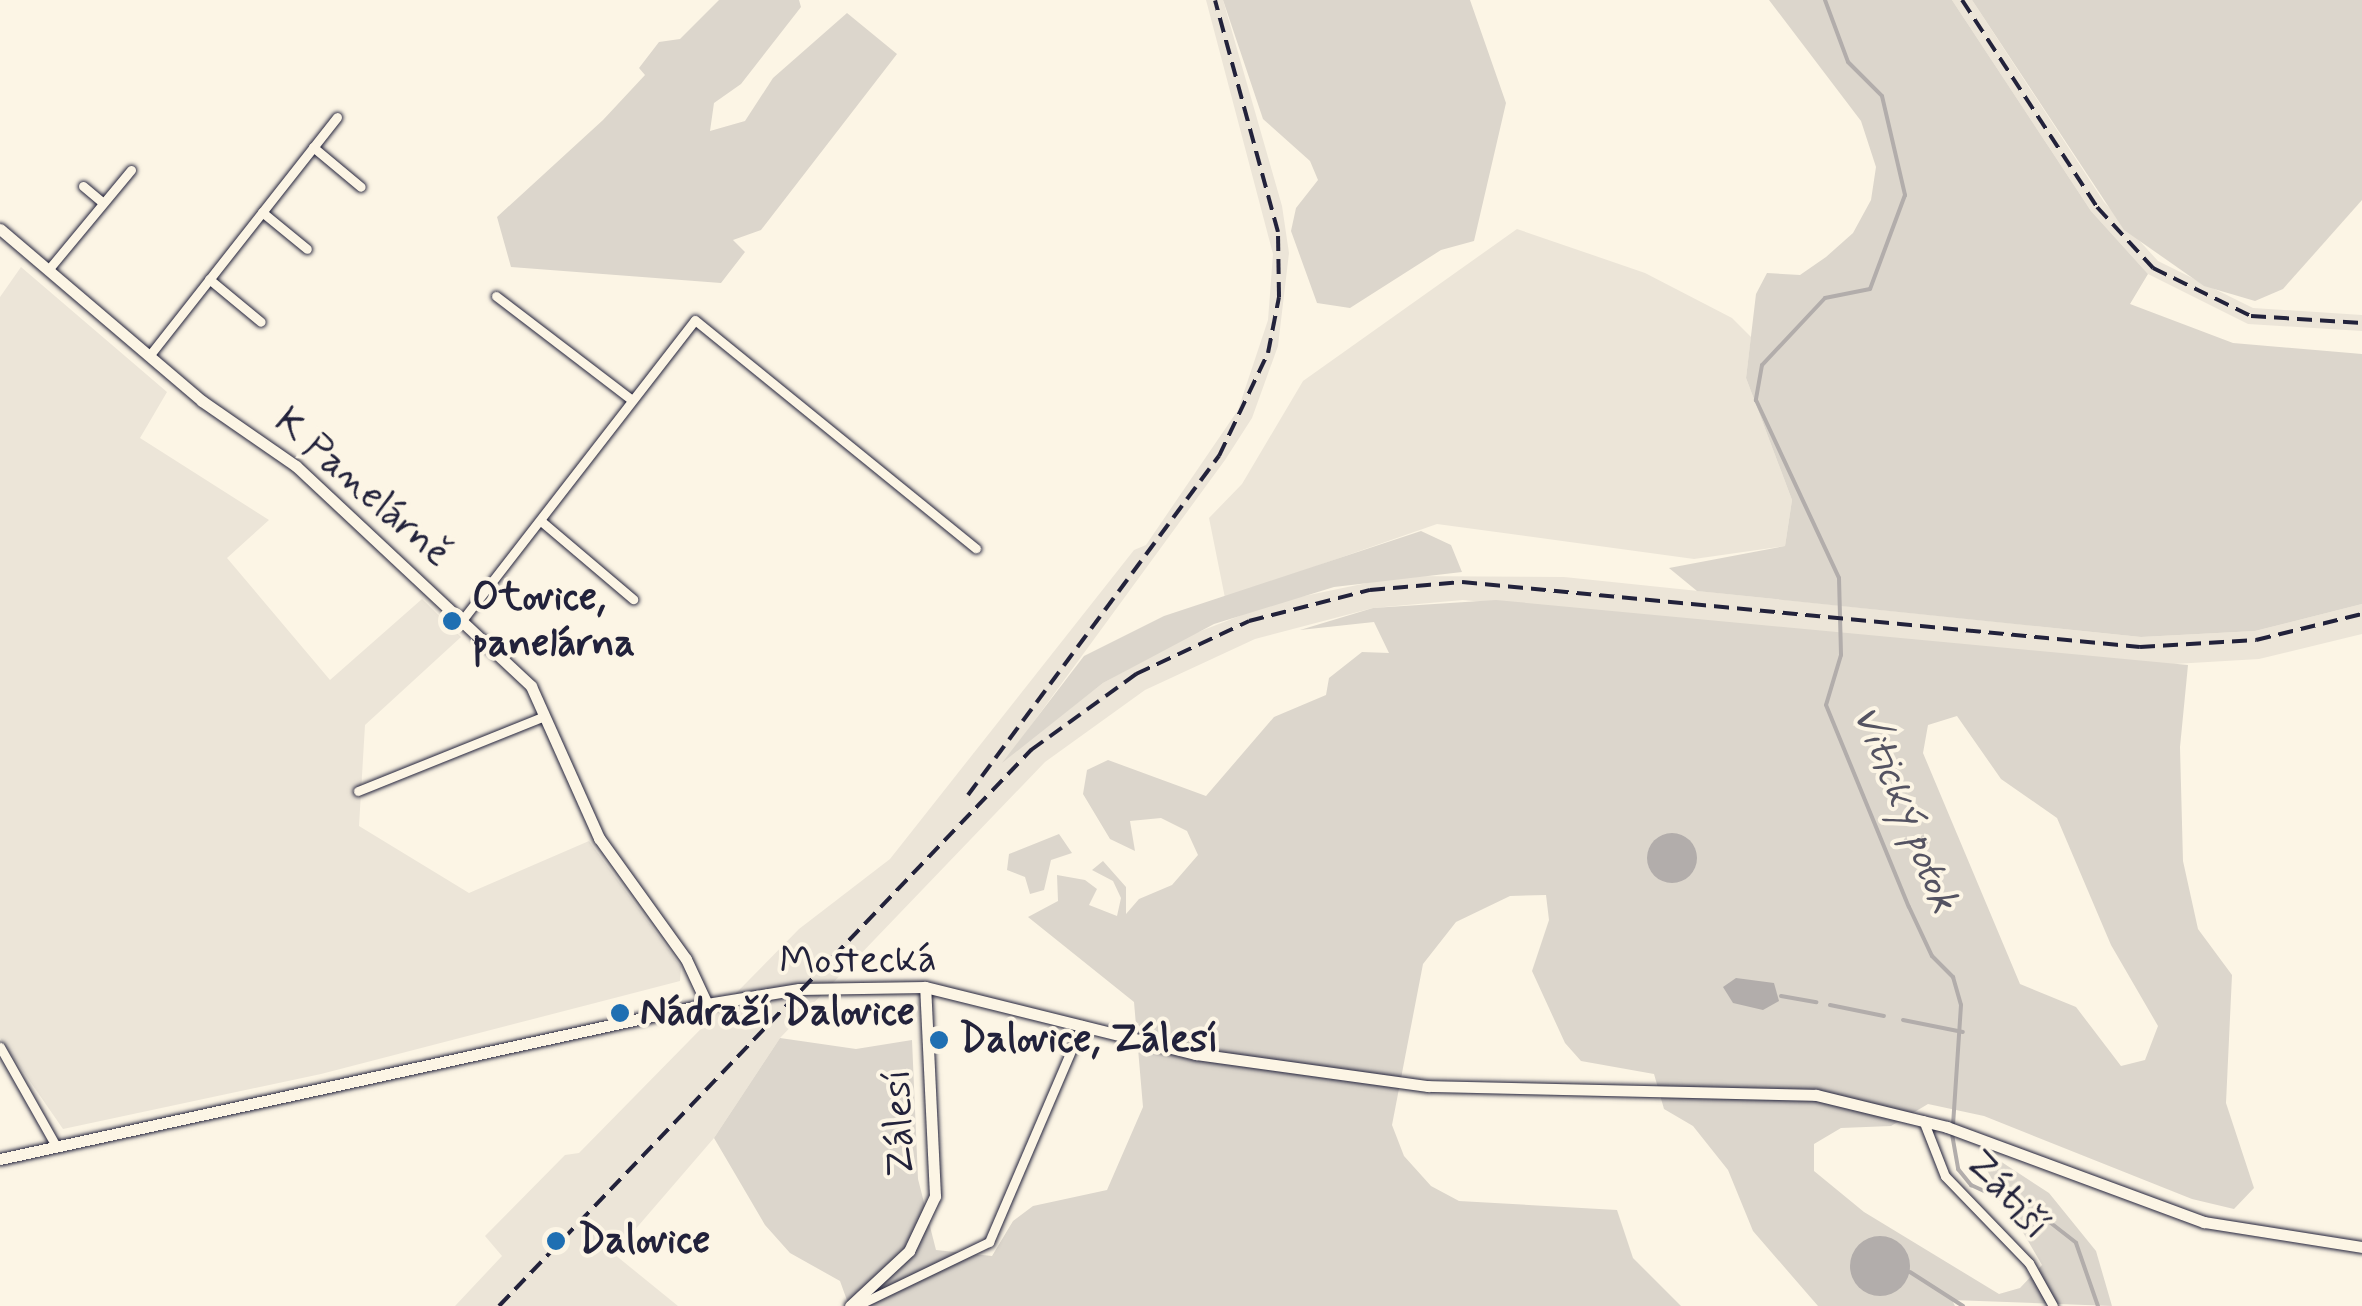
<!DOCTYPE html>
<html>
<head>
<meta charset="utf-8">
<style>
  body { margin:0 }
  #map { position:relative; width:2362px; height:1306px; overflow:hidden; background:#fcf5e5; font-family:Mynerve,sans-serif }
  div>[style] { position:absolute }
  .built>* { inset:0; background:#ece5d8 }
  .green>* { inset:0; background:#dcd6cc }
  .water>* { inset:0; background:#b2adab }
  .round { border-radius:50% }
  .stream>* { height:4px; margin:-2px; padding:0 2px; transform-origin:2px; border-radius:2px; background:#b2adab }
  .roads { filter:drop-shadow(0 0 2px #22223b) drop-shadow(0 0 2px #22223b) }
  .minor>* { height:9px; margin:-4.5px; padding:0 4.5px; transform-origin:4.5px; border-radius:4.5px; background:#fcf5e5 }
  .tertiary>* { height:11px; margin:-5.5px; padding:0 5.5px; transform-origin:5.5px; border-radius:5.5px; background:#fcf5e5 }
  .rail>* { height:4px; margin-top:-2px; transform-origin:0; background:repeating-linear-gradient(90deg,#22223b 0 15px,transparent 0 23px) }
  .dots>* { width:28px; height:28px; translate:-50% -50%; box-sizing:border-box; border:5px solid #fcf5e5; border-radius:50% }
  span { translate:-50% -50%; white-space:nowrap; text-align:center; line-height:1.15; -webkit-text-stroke:8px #fcf5e5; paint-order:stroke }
  .street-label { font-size:40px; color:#22223b }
  .poi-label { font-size:40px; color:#22223b; font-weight:700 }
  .left { translate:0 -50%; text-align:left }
  .water-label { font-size:42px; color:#545362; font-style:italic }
</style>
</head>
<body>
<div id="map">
  <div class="built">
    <i style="clip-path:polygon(1206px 0,1223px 0,1282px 206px,1289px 253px,1278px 346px,1252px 418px,1225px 460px,1008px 757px,1103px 683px,1188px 636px,1275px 602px,1401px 576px,1564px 577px,2141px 637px,2255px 631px,2362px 604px,2362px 634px,2259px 659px,2140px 666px,1463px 600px,1373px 608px,1255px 639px,1145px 690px,1045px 762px,780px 1038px,714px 1138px,614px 1254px,678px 1306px,455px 1306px,502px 1256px,485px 1236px,565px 1155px,579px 1153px,799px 929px,890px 859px,1134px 550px,1146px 545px,1238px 410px,1268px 320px,1273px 254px)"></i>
    <i style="clip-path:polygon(1952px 0,1972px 0,2104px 202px,2158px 261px,2253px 308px,2362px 315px,2362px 331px,2248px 324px,2148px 274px,2091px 211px)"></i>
    <i style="clip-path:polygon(1517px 229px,1645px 273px,1732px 318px,1751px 337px,1746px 378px,1792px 500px,1785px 546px,1694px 559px,1437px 524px,1225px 598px,1209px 518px,1242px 484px,1303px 381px)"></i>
    <i style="clip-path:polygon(21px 267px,167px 392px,140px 438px,269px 520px,227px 558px,330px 680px,422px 599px,461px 637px,365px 725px,359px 826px,469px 893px,589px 841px,681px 967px,680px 981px,321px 1074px,63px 1129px,0 1038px,0 297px)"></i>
  </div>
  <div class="green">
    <i style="clip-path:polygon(719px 0,799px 0,801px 7px,741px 84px,714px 103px,710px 131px,745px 121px,773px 78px,847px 13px,897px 54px,761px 230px,733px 240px,745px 252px,721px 283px,511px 267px,497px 217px,603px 120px,645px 75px,639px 68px,659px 42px,680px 39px)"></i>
    <i style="clip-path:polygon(1223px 0,1470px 0,1506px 103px,1474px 241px,1441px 250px,1350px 308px,1317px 303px,1291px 231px,1296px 208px,1318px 180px,1310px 161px,1263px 119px)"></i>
    <i style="clip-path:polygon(1769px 0,1952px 0,2091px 211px,2148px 274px,2130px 304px,2233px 343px,2362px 354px,2362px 604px,2255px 631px,2141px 637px,1697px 591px,1669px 568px,1785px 546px,1792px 500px,1746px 378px,1756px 294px,1767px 273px,1800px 275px,1826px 257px,1853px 233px,1871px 200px,1876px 167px,1861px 121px)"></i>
    <i style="clip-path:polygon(1972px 0,2362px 0,2362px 200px,2283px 289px,2255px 301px,2204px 286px,2124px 230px)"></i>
    <i style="clip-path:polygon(1421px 531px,1451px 545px,1462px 572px,1334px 587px,1214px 624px,1103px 683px,1002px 763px,1084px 656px,1164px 616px)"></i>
    <i style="clip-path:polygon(evenodd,1496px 600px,2188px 665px,2180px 747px,2183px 861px,2198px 929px,2232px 975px,2226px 1103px,2254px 1188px,2234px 1209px,2192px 1199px,1984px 1116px,1928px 1104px,1891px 1126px,1841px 1128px,1814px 1144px,1814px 1171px,1864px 1212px,1999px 1294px,2020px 1288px,2042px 1265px,1985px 1167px,1997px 1159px,2049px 1193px,2096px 1251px,2112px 1306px,1952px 1300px,1955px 1306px,1818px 1306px,1753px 1231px,1728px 1170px,1693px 1126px,1664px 1109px,1654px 1074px,1581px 1061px,1565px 1043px,1532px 971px,1549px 920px,1546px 895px,1510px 896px,1456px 922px,1423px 964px,1392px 1125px,1404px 1156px,1431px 1186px,1459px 1201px,1617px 1210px,1633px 1258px,1681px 1306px,849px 1306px,840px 1281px,790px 1253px,765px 1225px,714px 1138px,780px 1038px,856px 1049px,912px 1040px,918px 1179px,936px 1250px,992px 1256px,1013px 1221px,1033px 1206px,1107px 1190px,1143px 1107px,1134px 1002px,1028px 917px,1058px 901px,1057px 875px,1085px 880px,1097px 889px,1089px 905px,1117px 916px,1121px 898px,1113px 881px,1092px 870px,1103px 861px,1126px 887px,1126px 914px,1139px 899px,1172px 885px,1198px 855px,1187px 831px,1161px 818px,1130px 821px,1135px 851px,1110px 839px,1083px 794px,1087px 770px,1108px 760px,1206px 796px,1274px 717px,1326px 695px,1329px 678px,1362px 652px,1389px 653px,1374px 622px,1300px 630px,1373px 608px,1496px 600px,1957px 716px,2001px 779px,2057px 818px,2111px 945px,2158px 1026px,2145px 1060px,2121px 1066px,2076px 1007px,2020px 984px,1923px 753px,1928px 725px,1957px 716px)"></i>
    <i style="clip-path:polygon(1059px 834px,1072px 853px,1051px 860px,1044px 890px,1030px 894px,1025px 877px,1007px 870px,1009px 854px)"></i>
  </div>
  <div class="water">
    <i class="round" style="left:1647px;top:833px;width:50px;height:50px"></i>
    <i style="clip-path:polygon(1736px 978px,1774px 983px,1779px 1001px,1763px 1010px,1733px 1003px,1723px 987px)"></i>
    <i class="round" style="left:1850px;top:1236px;width:60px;height:60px"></i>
  </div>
  <div class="stream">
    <i style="left:1825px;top:0;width:66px;rotate:69.6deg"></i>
    <i style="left:1848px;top:62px;width:48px;rotate:45deg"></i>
    <i style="left:1882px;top:96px;width:102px;rotate:76.9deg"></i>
    <i style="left:1905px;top:195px;width:100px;rotate:110.4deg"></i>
    <i style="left:1870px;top:289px;width:46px;rotate:168.7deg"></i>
    <i style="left:1825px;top:298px;width:92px;rotate:133.2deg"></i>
    <i style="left:1762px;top:365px;width:36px;rotate:100deg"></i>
    <i style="left:1756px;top:400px;width:196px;rotate:65deg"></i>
    <i style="left:1839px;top:578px;width:77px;rotate:88.5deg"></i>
    <i style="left:1841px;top:655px;width:52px;rotate:106.7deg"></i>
    <i style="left:1826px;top:705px;width:218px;rotate:67.7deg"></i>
    <i style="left:1909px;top:907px;width:54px;rotate:64.9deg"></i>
    <i style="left:1932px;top:956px;width:30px;rotate:45deg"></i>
    <i style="left:1953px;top:977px;width:29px;rotate:74deg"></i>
    <i style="left:1961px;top:1005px;width:120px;rotate:93.8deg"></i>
    <i style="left:1781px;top:996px;width:36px;rotate:10deg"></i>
    <i style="left:1830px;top:1005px;width:55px;rotate:11.5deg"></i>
    <i style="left:1903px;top:1020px;width:61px;rotate:11.3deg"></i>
    <i style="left:1952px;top:1134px;width:36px;rotate:80deg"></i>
    <i style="left:1958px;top:1169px;width:21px;rotate:51deg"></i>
    <i style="left:1971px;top:1185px;width:84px;rotate:24.7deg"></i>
    <i style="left:2047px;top:1220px;width:37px;rotate:38deg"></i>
    <i style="left:2076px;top:1243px;width:67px;rotate:70.8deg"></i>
    <i style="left:1910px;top:1272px;width:63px;rotate:32.7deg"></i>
  </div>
  <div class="roads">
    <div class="minor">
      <i style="left:313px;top:147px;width:62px;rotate:39.8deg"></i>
      <i style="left:83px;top:186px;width:26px;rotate:40deg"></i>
      <i style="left:262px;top:212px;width:58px;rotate:39.4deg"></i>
      <i style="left:48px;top:270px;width:130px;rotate:-50.3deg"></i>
      <i style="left:209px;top:279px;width:67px;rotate:39.6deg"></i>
      <i style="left:496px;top:296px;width:171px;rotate:37.4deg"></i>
      <i style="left:149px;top:356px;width:304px;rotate:-51.8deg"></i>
      <i style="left:541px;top:521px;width:121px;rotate:40.3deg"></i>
      <i style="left:463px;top:619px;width:378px;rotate:-52.2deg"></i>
      <i style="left:695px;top:320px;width:362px;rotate:39.1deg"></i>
      <i style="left:358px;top:791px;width:201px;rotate:-21.9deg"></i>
      <i style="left:0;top:1047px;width:114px;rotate:60.5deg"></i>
      <i style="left:1923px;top:1120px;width:60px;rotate:68.6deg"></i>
      <i style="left:1945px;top:1176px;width:121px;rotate:46deg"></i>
      <i style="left:2029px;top:1263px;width:49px;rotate:60.8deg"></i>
      <i style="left:856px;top:1306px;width:148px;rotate:-25.7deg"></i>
      <i style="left:989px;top:1242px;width:236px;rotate:-66.8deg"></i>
    </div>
    <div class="tertiary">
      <i style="left:0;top:229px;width:265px;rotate:40.4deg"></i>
      <i style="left:202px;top:401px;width:114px;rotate:34.7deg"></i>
      <i style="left:296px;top:466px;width:322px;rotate:43.1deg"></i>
      <i style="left:531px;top:686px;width:167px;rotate:65.9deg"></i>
      <i style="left:599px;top:838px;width:149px;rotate:54.3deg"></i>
      <i style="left:686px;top:959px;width:50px;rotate:65deg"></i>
      <i style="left:0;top:1159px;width:724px;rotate:-12.37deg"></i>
      <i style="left:707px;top:1004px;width:93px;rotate:-9.3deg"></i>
      <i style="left:799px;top:989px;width:126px;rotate:-0.9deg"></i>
      <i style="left:925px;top:987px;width:279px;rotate:13.9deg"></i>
      <i style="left:1196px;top:1054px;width:234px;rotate:7.9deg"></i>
      <i style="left:1428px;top:1086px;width:388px;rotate:1.3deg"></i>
      <i style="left:1816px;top:1095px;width:135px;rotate:13.7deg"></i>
      <i style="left:1947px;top:1127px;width:274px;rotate:20.3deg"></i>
      <i style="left:2204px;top:1222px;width:160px;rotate:9deg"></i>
      <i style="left:850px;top:1306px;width:81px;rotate:-43deg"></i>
      <i style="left:909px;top:1251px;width:61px;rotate:-64.7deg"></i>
      <i style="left:935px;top:1196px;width:209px;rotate:-92.7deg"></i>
    </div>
  </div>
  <div class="rail">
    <i style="left:1962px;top:0;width:247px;rotate:56.9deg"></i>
    <i style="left:2097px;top:207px;width:83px;rotate:47.4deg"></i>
    <i style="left:2153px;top:268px;width:109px;rotate:26.1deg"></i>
    <i style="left:2251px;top:316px;width:111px;rotate:3.6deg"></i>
    <i style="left:968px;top:795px;width:422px;rotate:-53.5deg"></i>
    <i style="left:1219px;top:456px;width:114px;rotate:-64.6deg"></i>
    <i style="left:1268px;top:353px;width:57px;rotate:-78.9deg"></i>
    <i style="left:1279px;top:297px;width:65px;rotate:-90.9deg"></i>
    <i style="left:1278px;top:232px;width:240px;rotate:-105.2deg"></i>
    <i style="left:499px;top:1306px;width:770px;rotate:-46.26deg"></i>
    <i style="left:1031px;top:750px;width:130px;rotate:-35.9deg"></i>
    <i style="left:1136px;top:674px;width:125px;rotate:-25.1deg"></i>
    <i style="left:1249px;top:621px;width:125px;rotate:-14.4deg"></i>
    <i style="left:1370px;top:590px;width:92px;rotate:-5deg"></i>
    <i style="left:1462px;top:582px;width:681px;rotate:5.48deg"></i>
    <i style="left:2140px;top:647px;width:116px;rotate:-3.5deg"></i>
    <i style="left:2256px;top:640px;width:109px;rotate:-13.8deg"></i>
  </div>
  <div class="dots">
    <i style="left:452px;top:621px;background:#1f6fb2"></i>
    <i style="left:620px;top:1013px;background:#1f6fb2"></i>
    <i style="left:939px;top:1040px;background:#1f6fb2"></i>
    <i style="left:556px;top:1241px;background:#1f6fb2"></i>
  </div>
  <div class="street-label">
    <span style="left:362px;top:488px;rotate:41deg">K Panelárně</span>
    <span style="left:858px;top:961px;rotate:-1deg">Mostecká</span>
    <span style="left:900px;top:1123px;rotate:-92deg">Zálesí</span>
    <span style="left:2007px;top:1195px;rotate:48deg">Zátiší</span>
  </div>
  <div class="poi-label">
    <span class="left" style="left:472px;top:621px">Otovice,<br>panelárna</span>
    <span class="left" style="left:640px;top:1013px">Nádraží Dalovice</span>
    <span class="left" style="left:959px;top:1040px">Dalovice, Zálesí</span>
    <span class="left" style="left:578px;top:1241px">Dalovice</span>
  </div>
  <div class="water-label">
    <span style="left:1904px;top:809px;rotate:68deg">Vitický potok</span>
  </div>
</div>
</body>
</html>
